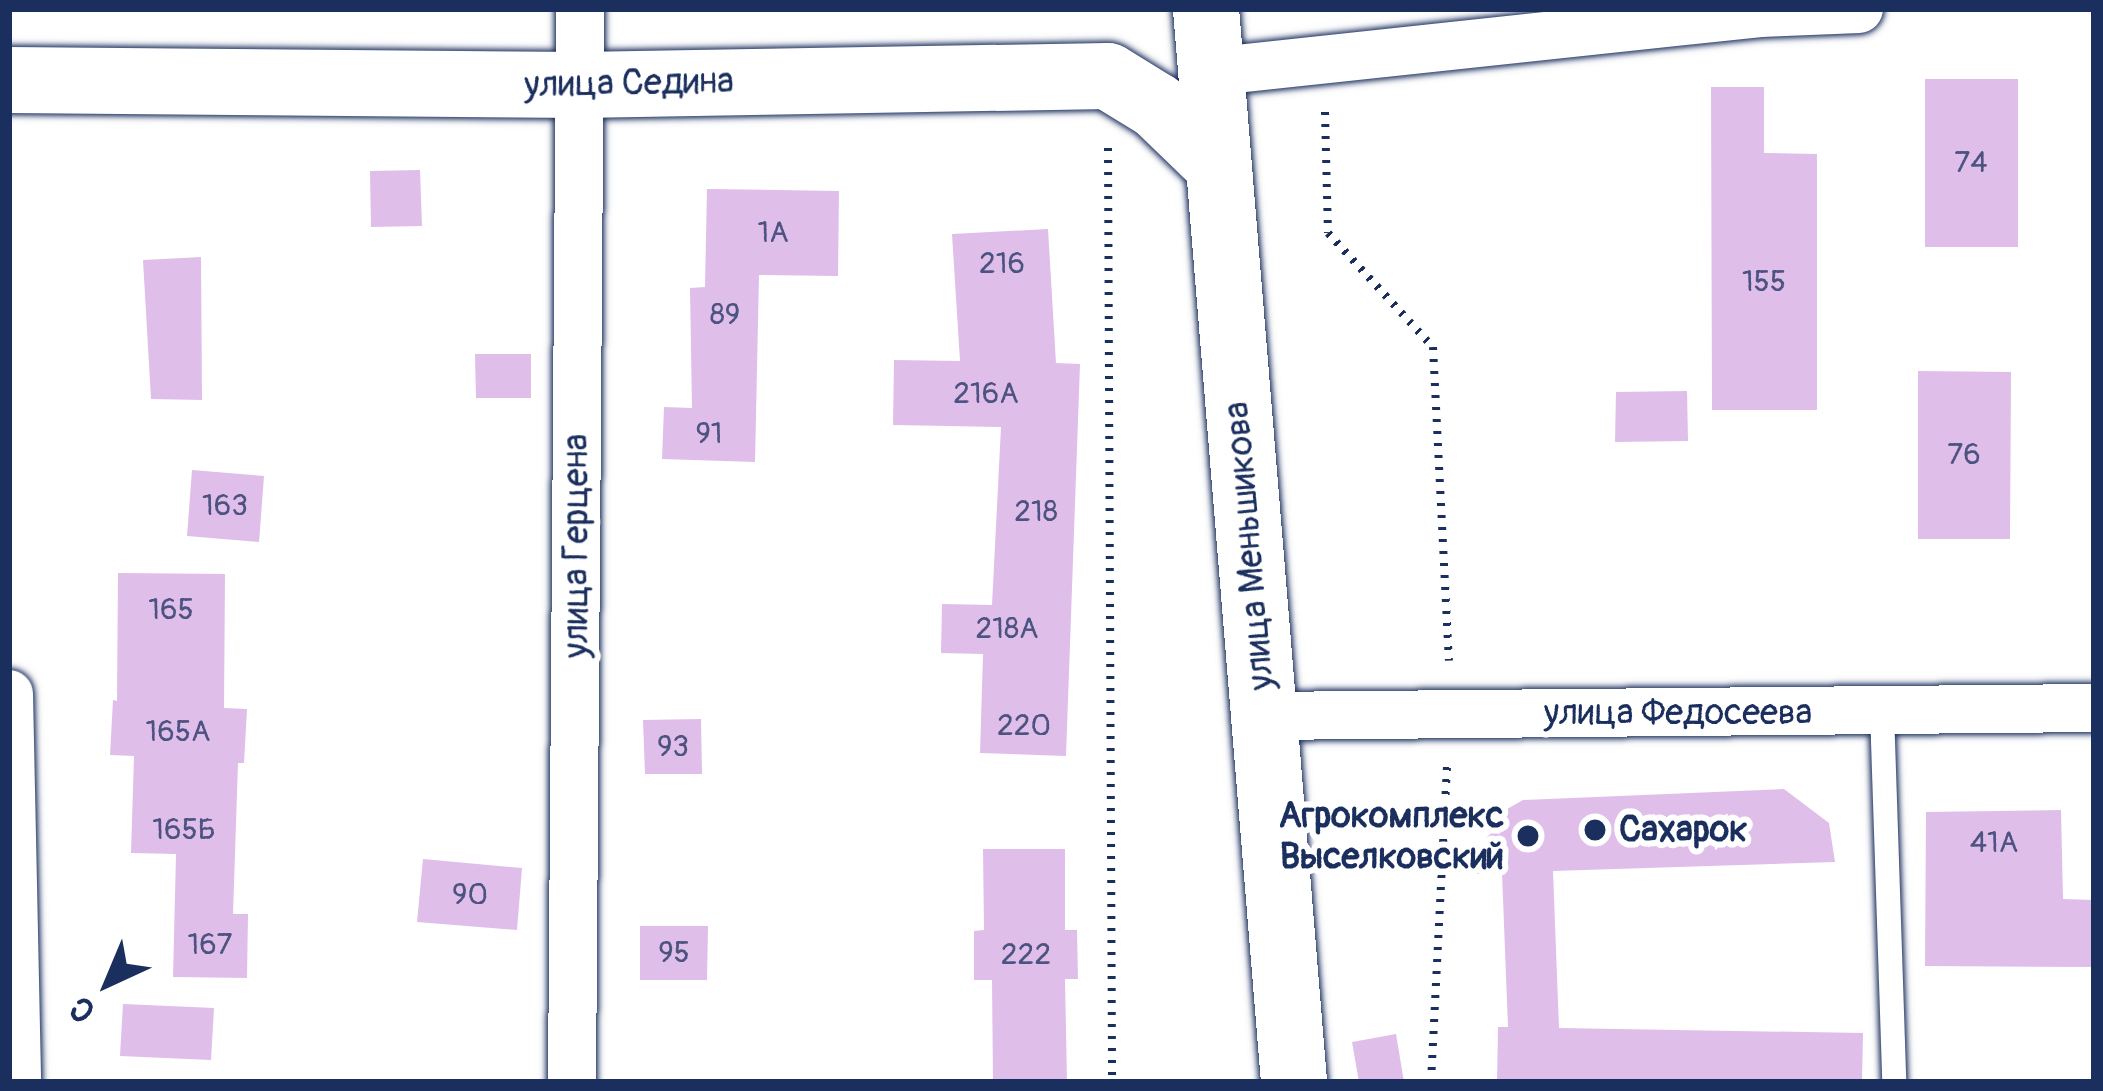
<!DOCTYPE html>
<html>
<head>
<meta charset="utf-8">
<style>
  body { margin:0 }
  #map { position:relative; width:2103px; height:1091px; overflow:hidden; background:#fff; font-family:Pangolin,sans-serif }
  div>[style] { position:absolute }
  .building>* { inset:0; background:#e0beea }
  .path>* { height:8px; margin-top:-4px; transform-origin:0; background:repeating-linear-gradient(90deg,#1b2f5e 0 3px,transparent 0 12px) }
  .roads { filter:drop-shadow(0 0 3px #1b2f5e) drop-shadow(0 0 3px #1b2f5e) }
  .service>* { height:24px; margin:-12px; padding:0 12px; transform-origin:12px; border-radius:12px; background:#fff }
  .minor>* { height:48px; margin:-24px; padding:0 24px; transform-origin:24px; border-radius:24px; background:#fff }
  .secondary>* { height:66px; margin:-33px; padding:0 33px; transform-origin:33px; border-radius:33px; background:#fff }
  .dots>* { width:33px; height:33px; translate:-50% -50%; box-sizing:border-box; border:6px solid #fff; border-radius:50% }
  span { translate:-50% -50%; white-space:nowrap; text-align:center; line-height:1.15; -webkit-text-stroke:12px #fff; paint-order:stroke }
  .number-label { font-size:30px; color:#4c5381 }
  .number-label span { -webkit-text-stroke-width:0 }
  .street-label { font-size:36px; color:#1b2f5e }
  .poi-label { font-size:36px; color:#1b2f5e; font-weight:700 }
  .right { translate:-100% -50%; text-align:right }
  .left { translate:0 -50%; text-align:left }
  .frame { position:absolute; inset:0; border:12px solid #1b2f5e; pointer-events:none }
  .north { position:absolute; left:48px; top:923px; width:120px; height:120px; -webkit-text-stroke:9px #fff; paint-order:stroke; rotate:224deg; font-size:33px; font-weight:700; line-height:48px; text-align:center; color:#1b2f5e }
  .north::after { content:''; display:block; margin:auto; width:42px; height:54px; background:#1b2f5e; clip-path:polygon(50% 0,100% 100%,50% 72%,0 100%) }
</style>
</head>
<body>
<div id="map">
  <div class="building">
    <i style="clip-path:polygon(1925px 79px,2018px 79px,2018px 247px,1925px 247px)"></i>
    <i style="clip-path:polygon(1711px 87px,1764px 87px,1764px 153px,1817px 154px,1817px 410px,1712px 410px)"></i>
    <i style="clip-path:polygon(420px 170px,422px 226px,371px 227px,370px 171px)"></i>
    <i style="clip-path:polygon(707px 189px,839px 191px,838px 276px,759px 275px,755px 462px,662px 459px,664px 407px,692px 408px,690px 288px,705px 287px)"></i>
    <i style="clip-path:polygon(1048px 229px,1056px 363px,1080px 364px,1066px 756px,980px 753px,983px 654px,941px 653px,942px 604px,992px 605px,1001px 427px,893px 425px,894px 360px,960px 361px,952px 234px)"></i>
    <i style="clip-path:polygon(201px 257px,202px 400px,151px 399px,143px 260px)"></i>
    <i style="clip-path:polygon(475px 354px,531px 354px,531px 398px,476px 398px)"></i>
    <i style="clip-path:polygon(1918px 371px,2011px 372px,2010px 539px,1918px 539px)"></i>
    <i style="clip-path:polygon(1687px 391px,1688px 441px,1615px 442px,1616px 392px)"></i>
    <i style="clip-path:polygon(192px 470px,264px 476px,259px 542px,187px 536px)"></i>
    <i style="clip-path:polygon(118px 573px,225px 574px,224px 708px,247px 709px,244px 763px,238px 763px,233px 914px,248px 914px,247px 978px,173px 977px,176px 854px,131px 853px,134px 756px,110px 755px,113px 700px,117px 701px)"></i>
    <i style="clip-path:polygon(701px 719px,702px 774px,645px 774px,643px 720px)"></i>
    <i style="clip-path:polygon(1784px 789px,1829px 823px,1835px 862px,1553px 871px,1559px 1028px,1863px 1033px,1862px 1082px,1497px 1082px,1498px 1027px,1508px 1027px,1502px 873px,1476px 874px,1493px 817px,1523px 800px)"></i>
    <i style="clip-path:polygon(2061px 810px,2063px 899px,2094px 900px,2094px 967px,1925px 966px,1926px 812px)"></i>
    <i style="clip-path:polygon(983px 849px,1065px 849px,1065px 930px,1077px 930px,1078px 979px,1065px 979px,1067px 1082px,993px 1082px,992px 980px,974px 980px,974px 931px,984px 930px)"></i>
    <i style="clip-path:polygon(423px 859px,522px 868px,517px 930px,417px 922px)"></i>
    <i style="clip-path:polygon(640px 926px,708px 926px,707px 980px,640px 980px)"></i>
    <i style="clip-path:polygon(123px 1004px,214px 1008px,211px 1060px,120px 1056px)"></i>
    <i style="clip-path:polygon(1396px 1034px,1404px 1082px,1359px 1082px,1352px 1042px)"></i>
  </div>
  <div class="path">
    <i style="left:1325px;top:112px;width:121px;rotate:88.6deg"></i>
    <i style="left:1328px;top:233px;width:155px;rotate:47.4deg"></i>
    <i style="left:1433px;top:347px;width:314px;rotate:87.1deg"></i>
    <i style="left:1108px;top:148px;width:934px;rotate:89.75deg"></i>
    <i style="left:1431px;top:1082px;width:316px;rotate:-87.1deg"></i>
  </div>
  <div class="roads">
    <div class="service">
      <i style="left:1882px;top:711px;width:371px;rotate:88.1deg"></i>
    </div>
    <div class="minor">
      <i style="left:1208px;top:72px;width:555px;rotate:-6.1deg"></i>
      <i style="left:1760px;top:13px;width:99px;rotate:-2.3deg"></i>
      <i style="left:9px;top:694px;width:388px;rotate:88.8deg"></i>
      <i style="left:1263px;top:716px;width:831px;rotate:-0.55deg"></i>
      <i style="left:572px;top:1082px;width:1073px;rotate:-89.57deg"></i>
    </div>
    <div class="secondary">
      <i style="left:1206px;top:9px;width:1077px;rotate:85.31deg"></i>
      <i style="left:9px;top:80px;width:571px;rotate:0.5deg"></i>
      <i style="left:580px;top:85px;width:528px;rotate:-0.98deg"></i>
      <i style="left:1108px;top:76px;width:57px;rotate:31.5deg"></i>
      <i style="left:1157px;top:106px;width:82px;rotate:44deg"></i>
    </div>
  </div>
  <div class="dots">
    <i style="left:1595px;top:830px;background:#1b2f5e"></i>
    <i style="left:1528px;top:836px;background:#1b2f5e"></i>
  </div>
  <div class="number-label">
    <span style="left:1971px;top:163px">74</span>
    <span style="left:773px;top:233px">1А</span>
    <span style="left:1002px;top:264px">216</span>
    <span style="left:1764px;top:282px">155</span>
    <span style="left:725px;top:315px">89</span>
    <span style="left:986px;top:394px">216А</span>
    <span style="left:709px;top:434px">91</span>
    <span style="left:1964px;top:455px">76</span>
    <span style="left:225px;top:506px">163</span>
    <span style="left:1036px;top:512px">218</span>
    <span style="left:171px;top:610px">165</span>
    <span style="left:1007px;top:629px">218А</span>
    <span style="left:1024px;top:726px">220</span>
    <span style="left:178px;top:732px">165А</span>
    <span style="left:673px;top:747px">93</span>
    <span style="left:184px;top:830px">165Б</span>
    <span style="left:1994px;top:843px">41А</span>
    <span style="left:470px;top:895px">90</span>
    <span style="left:210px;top:945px">167</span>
    <span style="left:674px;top:953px">95</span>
    <span style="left:1026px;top:955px">222</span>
  </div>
  <div class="street-label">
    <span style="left:629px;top:83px;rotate:-1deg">улица Седина</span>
    <span style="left:576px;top:546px;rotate:-90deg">улица Герцена</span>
    <span style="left:1249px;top:546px;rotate:-95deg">улица Меньшикова</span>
    <span style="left:1678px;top:713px">улица Федосеева</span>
  </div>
  <div class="poi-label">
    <span class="right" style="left:1504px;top:836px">Агрокомплекс<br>Выселковский</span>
    <span class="left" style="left:1619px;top:830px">Сахарок</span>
  </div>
  <div class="frame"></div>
  <div class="north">С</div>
</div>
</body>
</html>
